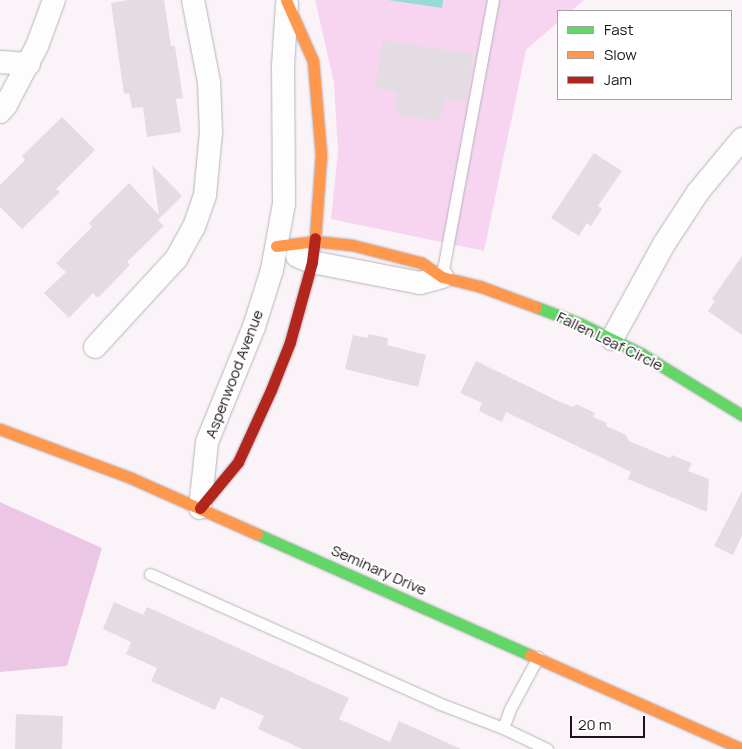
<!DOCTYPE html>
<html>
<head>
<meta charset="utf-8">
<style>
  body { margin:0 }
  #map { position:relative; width:742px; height:749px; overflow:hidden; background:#faf4f9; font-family:Manrope,sans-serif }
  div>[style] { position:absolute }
  .green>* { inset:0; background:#f7d5f1 }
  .forest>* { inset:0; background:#ebc7e5 }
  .water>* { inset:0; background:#96dbd8 }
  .building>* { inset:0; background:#e4dce3 }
  .roads { filter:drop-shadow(0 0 1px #bab2b8) drop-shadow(0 0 1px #bab2b8) }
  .lane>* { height:11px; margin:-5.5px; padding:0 5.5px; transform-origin:5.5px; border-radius:5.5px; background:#fefdfe }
  .street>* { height:22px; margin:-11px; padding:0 11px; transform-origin:11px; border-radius:11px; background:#fefdfe }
  .fast>* { height:11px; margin:-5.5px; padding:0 5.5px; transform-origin:5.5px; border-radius:5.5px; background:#63d668 }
  .slow>* { height:11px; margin:-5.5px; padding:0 5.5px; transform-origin:5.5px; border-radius:5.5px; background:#ff974d }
  .jam>* { height:11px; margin:-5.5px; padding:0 5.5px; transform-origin:5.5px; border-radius:5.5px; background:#b3261e }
  span { translate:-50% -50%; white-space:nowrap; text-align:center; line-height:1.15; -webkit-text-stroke:4px #fff; paint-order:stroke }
  .street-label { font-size:15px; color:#1d131b }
  .legend { position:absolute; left:557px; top:10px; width:175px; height:90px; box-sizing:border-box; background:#fff; border:1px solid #a5a1a4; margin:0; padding:6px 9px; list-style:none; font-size:15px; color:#1d131b }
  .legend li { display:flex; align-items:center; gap:10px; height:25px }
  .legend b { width:25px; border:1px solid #a5a1a4 }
  .scale { position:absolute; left:570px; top:716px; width:75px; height:22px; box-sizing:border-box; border:2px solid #1d131b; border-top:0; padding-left:6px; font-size:15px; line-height:18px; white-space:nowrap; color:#1d131b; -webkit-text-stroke:4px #fff; paint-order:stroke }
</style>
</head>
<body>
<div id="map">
  <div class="green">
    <i style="clip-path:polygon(315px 0,584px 0,571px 11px,558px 11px,558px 22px,526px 50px,484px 251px,331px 219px,338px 152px,334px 83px)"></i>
  </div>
  <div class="forest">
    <i style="clip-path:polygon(0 502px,102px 548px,67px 666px,0 672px)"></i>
  </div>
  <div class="water">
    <i style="clip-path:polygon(388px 0,443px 0,442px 8px)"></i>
  </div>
  <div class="building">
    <i style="clip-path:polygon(128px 0,164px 0,171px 46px,175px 46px,183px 98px,176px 99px,181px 132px,147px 137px,143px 107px,132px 108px,129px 93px,124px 94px,111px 3px)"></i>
    <i style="clip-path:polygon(383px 40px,473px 54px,466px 102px,446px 99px,445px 108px,442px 108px,439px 121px,396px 114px,397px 91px,375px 88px)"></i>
    <i style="clip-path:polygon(62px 117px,95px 150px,56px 189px,60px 192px,22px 229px,0 207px,0 185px,25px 160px,22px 156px)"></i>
    <i style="clip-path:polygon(594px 153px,622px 171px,598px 206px,602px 209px,591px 226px,587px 223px,579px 236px,551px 218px)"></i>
    <i style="clip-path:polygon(152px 165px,182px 196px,158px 220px,164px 226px,127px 262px,130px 265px,98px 298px,93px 293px,69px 318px,44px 293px,66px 272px,56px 263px,92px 227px,89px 223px,129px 183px,159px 215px)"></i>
    <i style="clip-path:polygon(742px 256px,742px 335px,708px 311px,715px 301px,712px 299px)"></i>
    <i style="clip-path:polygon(369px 334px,388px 338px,387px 345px,426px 355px,418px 387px,345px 369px,353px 335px,367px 338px)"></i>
    <i style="clip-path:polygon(476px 361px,560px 402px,574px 407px,576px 404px,595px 413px,593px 417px,607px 423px,606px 426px,626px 435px,629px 441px,670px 458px,672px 455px,692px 463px,688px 471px,709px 479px,707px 512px,628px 479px,631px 472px,506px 412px,502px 422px,479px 411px,482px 403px,460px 393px)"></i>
    <i style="clip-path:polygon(742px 491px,742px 535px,733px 555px,714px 546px)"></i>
    <i style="clip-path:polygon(114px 602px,143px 615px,147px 607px,349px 698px,339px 719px,390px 742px,399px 721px,461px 749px,302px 749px,258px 729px,264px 716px,221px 697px,215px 710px,151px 681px,157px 668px,126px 654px,131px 642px,103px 629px)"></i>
    <i style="clip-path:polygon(16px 714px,63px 716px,62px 749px,15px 749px)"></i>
  </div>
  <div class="roads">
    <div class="lane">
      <i style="left:442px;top:275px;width:280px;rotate:-79.5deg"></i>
      <i style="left:150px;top:574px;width:316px;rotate:24.1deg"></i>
      <i style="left:438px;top:703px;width:70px;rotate:21deg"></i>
      <i style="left:538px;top:657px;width:59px;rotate:118.3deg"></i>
      <i style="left:510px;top:709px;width:20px;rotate:110deg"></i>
      <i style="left:503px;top:728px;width:49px;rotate:25.5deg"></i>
    </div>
    <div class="street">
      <i style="left:0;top:62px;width:29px;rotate:4deg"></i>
      <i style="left:0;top:112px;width:9px;rotate:-49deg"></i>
      <i style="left:6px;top:105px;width:67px;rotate:-62.3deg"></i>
      <i style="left:37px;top:46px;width:49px;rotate:-69.7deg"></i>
      <i style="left:297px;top:256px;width:16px;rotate:22deg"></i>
      <i style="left:312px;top:262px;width:110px;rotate:11deg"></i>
      <i style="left:420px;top:283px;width:23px;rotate:-15deg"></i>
      <i style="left:612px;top:339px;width:108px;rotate:-61.3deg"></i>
      <i style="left:664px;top:244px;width:62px;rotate:-56.8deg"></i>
      <i style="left:698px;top:192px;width:69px;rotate:-50.3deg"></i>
      <i style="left:95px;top:347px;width:120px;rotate:-47.4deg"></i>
      <i style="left:176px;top:259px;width:37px;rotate:-61deg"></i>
      <i style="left:194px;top:227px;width:34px;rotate:-71deg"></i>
      <i style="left:205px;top:195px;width:62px;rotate:-84.5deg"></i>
      <i style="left:211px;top:133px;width:51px;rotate:-92.2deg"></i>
      <i style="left:209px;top:82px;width:84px;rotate:-101deg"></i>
      <i style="left:200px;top:508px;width:66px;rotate:-83.9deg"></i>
      <i style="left:207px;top:442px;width:124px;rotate:-67.8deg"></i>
      <i style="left:254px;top:327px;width:60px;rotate:-72.5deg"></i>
      <i style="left:272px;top:270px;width:68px;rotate:-79.8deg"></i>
      <i style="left:284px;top:203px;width:137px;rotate:-90.4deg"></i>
      <i style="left:283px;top:66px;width:62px;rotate:-86.3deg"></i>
    </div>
    <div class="fast">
      <i style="left:536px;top:307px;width:48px;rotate:20.7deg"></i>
      <i style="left:581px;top:324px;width:68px;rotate:26.2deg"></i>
      <i style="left:642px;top:354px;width:117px;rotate:31.4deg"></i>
      <i style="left:257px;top:534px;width:299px;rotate:23.9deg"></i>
    </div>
    <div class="slow">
      <i style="left:286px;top:0;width:67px;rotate:66.1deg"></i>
      <i style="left:313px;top:61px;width:94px;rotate:85.1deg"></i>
      <i style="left:321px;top:155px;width:83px;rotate:94.1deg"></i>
      <i style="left:276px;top:246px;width:38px;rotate:-7deg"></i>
      <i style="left:314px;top:241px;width:38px;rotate:6deg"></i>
      <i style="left:352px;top:245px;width:72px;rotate:14.4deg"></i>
      <i style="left:422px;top:263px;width:24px;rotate:35deg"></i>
      <i style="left:442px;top:277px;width:38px;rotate:14deg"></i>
      <i style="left:479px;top:286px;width:61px;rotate:20.2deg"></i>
      <i style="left:0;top:429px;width:140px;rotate:20.5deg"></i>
      <i style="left:131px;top:478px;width:138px;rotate:24deg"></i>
      <i style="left:530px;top:655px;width:232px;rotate:23.9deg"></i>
    </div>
    <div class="jam">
      <i style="left:200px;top:508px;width:60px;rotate:-50.4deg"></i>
      <i style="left:238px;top:462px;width:79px;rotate:-65.4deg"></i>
      <i style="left:271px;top:390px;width:52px;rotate:-68.4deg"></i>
      <i style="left:290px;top:342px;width:83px;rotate:-74.6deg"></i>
      <i style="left:312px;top:262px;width:24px;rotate:-83deg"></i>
    </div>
  </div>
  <div class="street-label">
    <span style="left:610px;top:341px;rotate:26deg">Fallen Leaf Circle</span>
    <span style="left:234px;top:374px;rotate:-69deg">Aspenwood Avenue</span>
    <span style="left:379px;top:570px;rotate:24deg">Seminary Drive</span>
  </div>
  <ul class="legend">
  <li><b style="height:6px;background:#63d668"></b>Fast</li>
  <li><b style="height:6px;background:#ff974d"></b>Slow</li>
  <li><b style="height:6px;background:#b3261e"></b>Jam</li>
  </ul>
  <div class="scale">20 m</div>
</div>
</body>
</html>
